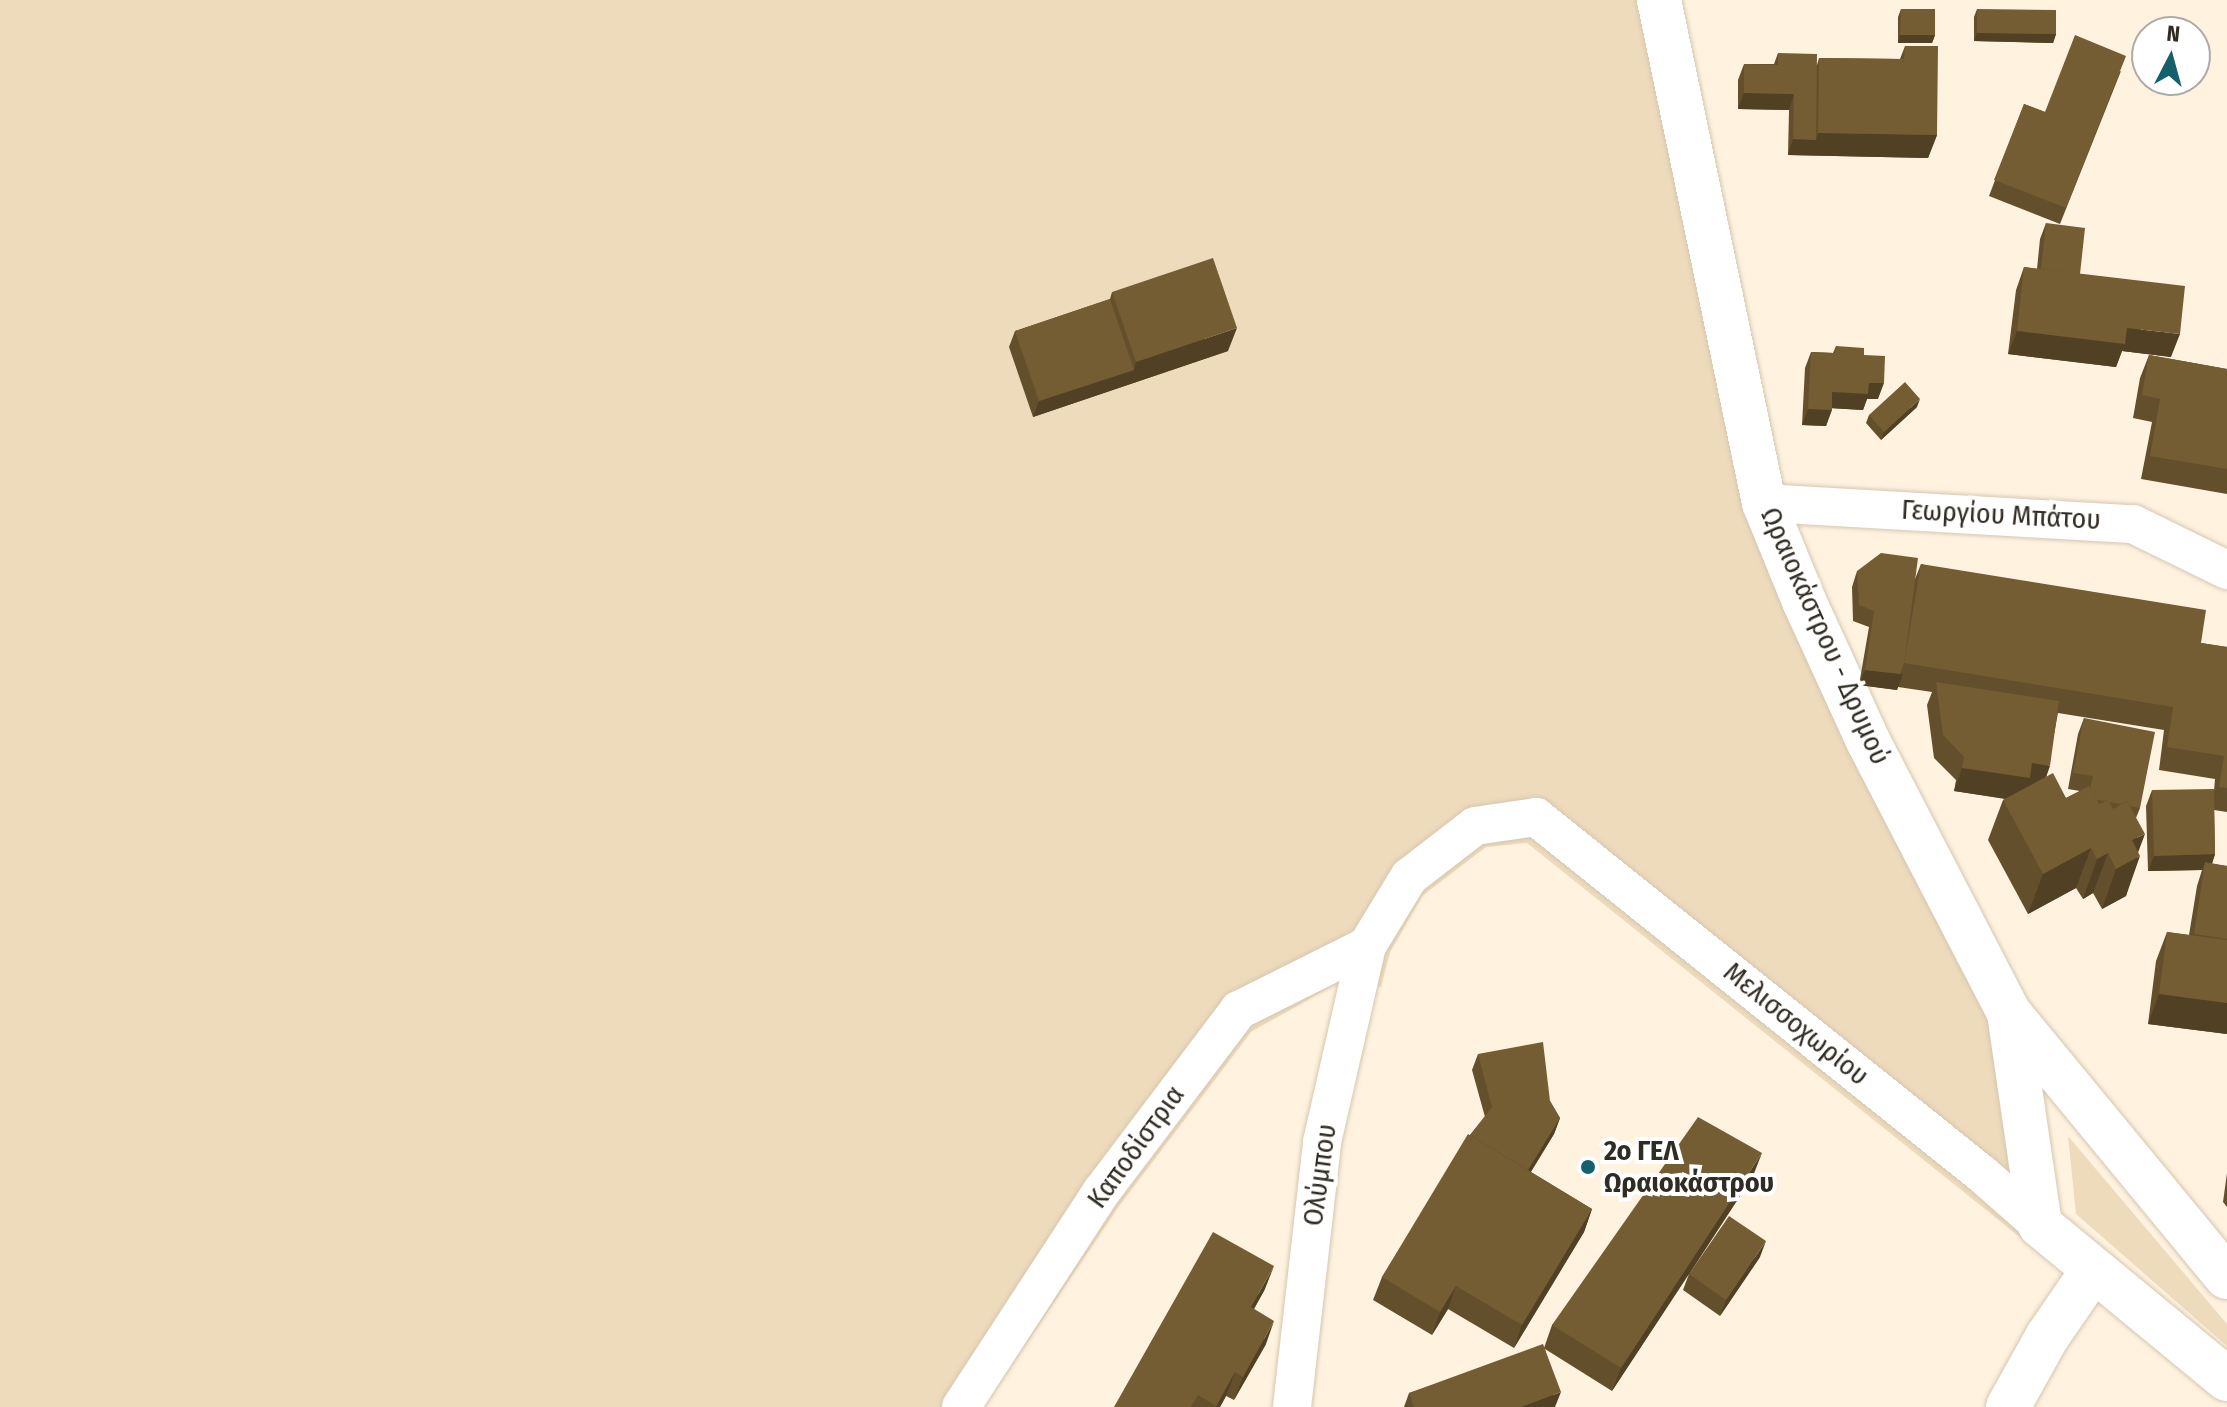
<!DOCTYPE html>
<html>
<head>
<meta charset="utf-8">
<style>
  body { margin:0 }
  #map { position:relative; width:2227px; height:1407px; overflow:hidden; background:#fff3e0; font-family:"Fira Sans Condensed",sans-serif }
  div>[style] { position:absolute }
  .green>* { inset:0; background:#eedbbc }
  .roads { filter:drop-shadow(0 0 2px #d5c7b0) drop-shadow(0 0 2px #d5c7b0) }
  .street>* { height:38px; margin:-19px; padding:0 19px; transform-origin:19px; border-radius:19px; background:#fff }
  .secondary>* { height:44px; margin:-22px; padding:0 22px; transform-origin:22px; border-radius:22px; background:#fff }
  .wall>* { inset:0; background:#644f2c }
  .shaded-wall>* { inset:0; background:#514024 }
  .building>* { inset:0; background:#745c33 }
  .dots>* { width:22px; height:22px; translate:-50% -50%; box-sizing:border-box; border:4px solid #fff; border-radius:50% }
  span { translate:-50% -50%; white-space:nowrap; text-align:center; line-height:1.15; -webkit-text-stroke:8px #fff; paint-order:stroke }
  .street-label { font-size:28px; color:#312c23 }
  .poi-label { font-size:28px; color:#312c23; font-weight:700 }
  .left { translate:0 -50%; text-align:left }
  .north { position:absolute; left:2131px; top:16px; width:80px; height:80px; box-sizing:border-box; background:#fff; border:2px solid #adaba7; border-radius:50%; rotate:6deg; font-size:22px; font-weight:700; line-height:32px; text-align:center; color:#312c23 }
  .north::after { content:''; display:block; margin:auto; width:28px; height:36px; background:#14606d; clip-path:polygon(50% 0,100% 100%,50% 72%,0 100%) }
</style>
</head>
<body>
<div id="map">
  <div class="green">
    <i style="clip-path:polygon(0 0,1659px 0,1764px 503px,2009px 1013px,2030px 1245px,1527px 843px,1486px 847px,1422px 896px,1390px 952px,1381px 987px,1341px 981px,1251px 1032px,1119px 1206px,984px 1407px,0 1407px)"></i>
    <i style="clip-path:polygon(2068px 1136px,2227px 1324px,2227px 1346px,2076px 1214px)"></i>
  </div>
  <div class="roads">
    <div class="street">
      <i style="left:1764px;top:503px;width:370px;rotate:3.3deg"></i>
      <i style="left:2133px;top:524px;width:105px;rotate:26.1deg"></i>
      <i style="left:961px;top:1407px;width:258px;rotate:-56.9deg"></i>
      <i style="left:1102px;top:1191px;width:227px;rotate:-52.9deg"></i>
      <i style="left:1239px;top:1010px;width:143px;rotate:-26.6deg"></i>
      <i style="left:1292px;top:1407px;width:267px;rotate:-83.5deg"></i>
      <i style="left:1322px;top:1142px;width:201px;rotate:-77.1deg"></i>
      <i style="left:1367px;top:946px;width:81px;rotate:-58.7deg"></i>
      <i style="left:1409px;top:877px;width:83px;rotate:-37.7deg"></i>
      <i style="left:1475px;top:826px;width:62px;rotate:-8.4deg"></i>
      <i style="left:1536px;top:817px;width:571px;rotate:38.68deg"></i>
      <i style="left:1982px;top:1174px;width:77px;rotate:41.3deg"></i>
    </div>
    <div class="secondary">
      <i style="left:1659px;top:0;width:514px;rotate:78.21deg"></i>
      <i style="left:1764px;top:503px;width:106px;rotate:67.8deg"></i>
      <i style="left:1804px;top:601px;width:154px;rotate:65.4deg"></i>
      <i style="left:1868px;top:741px;width:306px;rotate:62.6deg"></i>
      <i style="left:2009px;top:1013px;width:342px;rotate:50.5deg"></i>
      <i style="left:2009px;top:1013px;width:214px;rotate:81.7deg"></i>
      <i style="left:2040px;top:1225px;width:242px;rotate:39.5deg"></i>
      <i style="left:2008px;top:1407px;width:80px;rotate:-60.9deg"></i>
      <i style="left:2047px;top:1337px;width:81px;rotate:-55.5deg"></i>
    </div>
  </div>
  <div class="wall">
    <i style="clip-path:polygon(1901px 9px,1935px 35px,1932px 43px,1898px 43px,1898px 17px)"></i>
    <i style="clip-path:polygon(1977px 9px,2056px 34px,2053px 43px,1974px 41px,1974px 17px)"></i>
    <i style="clip-path:polygon(1905px 46px,1937px 135px,1928px 158px,1788px 155px,1789px 110px,1738px 109px,1738px 80px,1744px 64px,1774px 64px,1778px 53px,1817px 65px,1819px 58px,1900px 59px)"></i>
    <i style="clip-path:polygon(2121px 71px,2060px 224px,1989px 196px,2024px 104px,2045px 112px)"></i>
    <i style="clip-path:polygon(2046px 223px,2080px 274px,2171px 357px,2122px 351px,2116px 367px,2008px 354px,2016px 290px,2024px 267px,2037px 269px,2040px 239px)"></i>
    <i style="clip-path:polygon(1112px 292px,1228px 351px,1033px 417px,1009px 347px,1015px 331px,1110px 299px)"></i>
    <i style="clip-path:polygon(1836px 346px,1864px 355px,1878px 399px,1867px 399px,1863px 410px,1832px 408px,1826px 426px,1802px 425px,1805px 368px,1811px 352px,1833px 353px)"></i>
    <i style="clip-path:polygon(2149px 355px,2227px 369px,2227px 494px,2141px 479px,2152px 422px,2133px 418px,2140px 378px)"></i>
    <i style="clip-path:polygon(1917px 407px,1881px 440px,1866px 423px,1869px 415px)"></i>
    <i style="clip-path:polygon(1921px 564px,2201px 643px,2227px 647px,2227px 812px,2214px 810px,2215px 854px,2212px 864px,2227px 866px,2227px 1034px,2148px 1024px,2156px 961px,2167px 932px,2189px 935px,2197px 886px,2202px 870px,2148px 871px,2146px 806px,2152px 790px,2214px 791px,2215px 779px,2159px 770px,2164px 730px,2058px 713px,2046px 777px,2066px 798px,2080px 791px,2068px 789px,2078px 734px,2084px 718px,2140px 808px,2136px 818px,2138px 852px,2126px 896px,2102px 909px,2093px 893px,2083px 899px,2076px 888px,2028px 914px,1988px 840px,2003px 800px,2005px 799px,1954px 791px,1956px 780px,1934px 758px,1927px 705px,1932px 692px,1898px 687px,1897px 690px,1859px 685px,1869px 627px,1853px 621px,1852px 587px,1857px 571px,1915px 579px)"></i>
    <i style="clip-path:polygon(1478px 1054px,1550px 1101px,1560px 1118px,1554px 1134px,1531px 1172px,1592px 1209px,1584px 1232px,1514px 1348px,1448px 1309px,1432px 1335px,1373px 1300px,1382px 1277px,1470px 1135px,1485px 1117px,1472px 1070px)"></i>
    <i style="clip-path:polygon(2227px 1173px,2227px 1207px,2223px 1202px)"></i>
    <i style="clip-path:polygon(1753px 1176px,1690px 1273px,1760px 1257px,1720px 1316px,1683px 1290px,1689px 1274px,1612px 1391px,1545px 1349px,1555px 1407px,1404px 1407px,1409px 1393px,1544px 1348px,1552px 1325px)"></i>
    <i style="clip-path:polygon(1265px 1289px,1254px 1309px,1266px 1344px,1234px 1400px,1226px 1396px,1220px 1407px,1114px 1407px)"></i>
  </div>
  <div class="shaded-wall">
    <i style="clip-path:polygon(1977px 33px,2056px 34px,2053px 43px,1974px 41px)"></i>
    <i style="clip-path:polygon(1900px 35px,1935px 35px,1932px 43px,1898px 43px)"></i>
    <i style="clip-path:polygon(1744px 93px,1794px 94px,1789px 110px,1738px 109px)"></i>
    <i style="clip-path:polygon(1818px 133px,1937px 135px,1928px 158px,1788px 155px,1793px 139px,1816px 140px)"></i>
    <i style="clip-path:polygon(1237px 328px,1228px 351px,1033px 417px,1039px 401px,1134px 370px,1136px 362px)"></i>
    <i style="clip-path:polygon(2127px 328px,2180px 334px,2171px 357px,2122px 351px,2116px 367px,2008px 354px,2017px 331px)"></i>
    <i style="clip-path:polygon(1869px 383px,1884px 383px,1878px 399px,1867px 399px,1863px 410px,1827px 408px,1832px 392px)"></i>
    <i style="clip-path:polygon(1920px 399px,1917px 407px,1881px 440px,1884px 432px)"></i>
    <i style="clip-path:polygon(1808px 409px,1832px 410px,1826px 426px,1802px 425px)"></i>
    <i style="clip-path:polygon(1865px 670px,1903px 674px,1897px 690px,1859px 685px)"></i>
    <i style="clip-path:polygon(2032px 763px,2050px 766px,2042px 789px,2022px 801px,1954px 791px,1962px 768px)"></i>
    <i style="clip-path:polygon(2145px 834px,2136px 858px,2140px 856px,2126px 896px,2102px 909px,2116px 869px,2132px 840px)"></i>
    <i style="clip-path:polygon(2091px 848px,2076px 888px,2028px 914px,2043px 874px)"></i>
    <i style="clip-path:polygon(2108px 853px,2093px 893px,2083px 899px,2097px 859px)"></i>
    <i style="clip-path:polygon(2215px 854px,2210px 869px,2205px 862px,2202px 870px,2148px 871px,2154px 856px)"></i>
    <i style="clip-path:polygon(2159px 994px,2227px 1003px,2227px 1034px,2148px 1024px)"></i>
    <i style="clip-path:polygon(1560px 1118px,1554px 1134px,1518px 1192px,1524px 1176px)"></i>
    <i style="clip-path:polygon(1762px 1153px,1753px 1176px,1612px 1391px,1621px 1368px)"></i>
    <i style="clip-path:polygon(1592px 1209px,1584px 1232px,1514px 1348px,1522px 1325px)"></i>
    <i style="clip-path:polygon(1766px 1241px,1760px 1257px,1720px 1316px,1726px 1300px)"></i>
    <i style="clip-path:polygon(1274px 1266px,1265px 1289px,1242px 1330px,1251px 1307px)"></i>
    <i style="clip-path:polygon(1456px 1286px,1448px 1309px,1432px 1335px,1440px 1312px)"></i>
    <i style="clip-path:polygon(1274px 1321px,1266px 1344px,1234px 1400px,1243px 1377px)"></i>
    <i style="clip-path:polygon(1235px 1372px,1226px 1396px,1220px 1407px,1216px 1407px)"></i>
    <i style="clip-path:polygon(1561px 1392px,1555px 1407px,1521px 1407px)"></i>
  </div>
  <div class="building">
    <i style="clip-path:polygon(1901px 9px,1935px 9px,1935px 35px,1900px 35px)"></i>
    <i style="clip-path:polygon(1977px 9px,2056px 10px,2056px 34px,1977px 33px)"></i>
    <i style="clip-path:polygon(2075px 35px,2126px 56px,2066px 208px,1994px 180px,2024px 104px,2045px 112px)"></i>
    <i style="clip-path:polygon(1905px 46px,1938px 46px,1937px 135px,1818px 133px,1819px 58px,1904px 59px)"></i>
    <i style="clip-path:polygon(1778px 53px,1817px 54px,1816px 140px,1793px 139px,1794px 94px,1744px 93px,1744px 64px,1778px 65px)"></i>
    <i style="clip-path:polygon(2046px 223px,2085px 228px,2080px 274px,2041px 269px)"></i>
    <i style="clip-path:polygon(1213px 258px,1237px 328px,1136px 362px,1112px 292px)"></i>
    <i style="clip-path:polygon(2024px 267px,2185px 286px,2180px 334px,2127px 328px,2125px 344px,2017px 331px)"></i>
    <i style="clip-path:polygon(1110px 299px,1134px 370px,1039px 401px,1015px 331px)"></i>
    <i style="clip-path:polygon(1836px 346px,1864px 348px,1864px 355px,1885px 356px,1884px 383px,1869px 383px,1868px 394px,1832px 392px,1832px 410px,1808px 409px,1811px 352px,1835px 353px)"></i>
    <i style="clip-path:polygon(2149px 355px,2227px 369px,2227px 469px,2150px 456px,2160px 399px,2142px 395px)"></i>
    <i style="clip-path:polygon(1905px 382px,1920px 399px,1884px 432px,1869px 415px)"></i>
    <i style="clip-path:polygon(1881px 553px,1918px 558px,1906px 649px,1904px 663px,1900px 674px,1865px 670px,1874px 611px,1859px 605px,1857px 571px)"></i>
    <i style="clip-path:polygon(1921px 564px,2206px 610px,2201px 643px,2227px 647px,2227px 788px,2219px 787px,2224px 756px,2167px 747px,2173px 707px,1904px 663px)"></i>
    <i style="clip-path:polygon(1936px 682px,2059px 701px,2050px 766px,2032px 763px,2030px 778px,1962px 768px,1964px 757px,1943px 735px)"></i>
    <i style="clip-path:polygon(2084px 718px,2155px 732px,2140px 808px,2130px 806px,2127px 801px,2121px 804px,2109px 802px,2108px 800px,2105px 801px,2097px 800px,2090px 789px,2093px 776px,2073px 773px)"></i>
    <i style="clip-path:polygon(2053px 773px,2066px 798px,2089px 786px,2099px 804px,2108px 800px,2113px 809px,2127px 801px,2145px 834px,2132px 840px,2140px 856px,2116px 869px,2108px 853px,2097px 859px,2091px 848px,2043px 874px,2003px 800px)"></i>
    <i style="clip-path:polygon(2214px 789px,2215px 854px,2154px 856px,2152px 790px)"></i>
    <i style="clip-path:polygon(2205px 862px,2227px 866px,2227px 939px,2194px 934px)"></i>
    <i style="clip-path:polygon(2167px 932px,2227px 940px,2227px 1003px,2159px 994px)"></i>
    <i style="clip-path:polygon(1543px 1042px,1550px 1101px,1560px 1118px,1528px 1170px,1470px 1135px,1492px 1107px,1478px 1054px)"></i>
    <i style="clip-path:polygon(1698px 1117px,1762px 1153px,1621px 1368px,1552px 1325px)"></i>
    <i style="clip-path:polygon(1468px 1134px,1592px 1209px,1522px 1325px,1456px 1286px,1440px 1312px,1382px 1277px)"></i>
    <i style="clip-path:polygon(1729px 1216px,1766px 1241px,1726px 1300px,1689px 1274px)"></i>
    <i style="clip-path:polygon(1213px 1232px,1274px 1266px,1251px 1307px,1274px 1321px,1243px 1377px,1235px 1372px,1216px 1406px,1198px 1395px,1191px 1407px,1114px 1407px)"></i>
    <i style="clip-path:polygon(1543px 1344px,1561px 1392px,1521px 1407px,1414px 1407px,1409px 1393px)"></i>
  </div>
  <div class="dots">
    <i style="left:1588px;top:1167px;background:#14606d"></i>
  </div>
  <div class="street-label">
    <span style="left:2001px;top:515px;rotate:3deg">Γεωργίου Μπάτου</span>
    <span style="left:1825px;top:636px;rotate:66deg">Ωραιοκάστρου - Δρυμού</span>
    <span style="left:1796px;top:1024px;rotate:39deg">Μελισσοχωρίου</span>
    <span style="left:1136px;top:1147px;rotate:-54deg">Καποδίστρια</span>
    <span style="left:1320px;top:1175px;rotate:-82deg">Ολύμπου</span>
  </div>
  <div class="poi-label">
    <span class="left" style="left:1604px;top:1167px">2o ΓΕΛ<br>Ωραιοκάστρου</span>
  </div>
  <div class="north">N</div>
</div>
</body>
</html>
